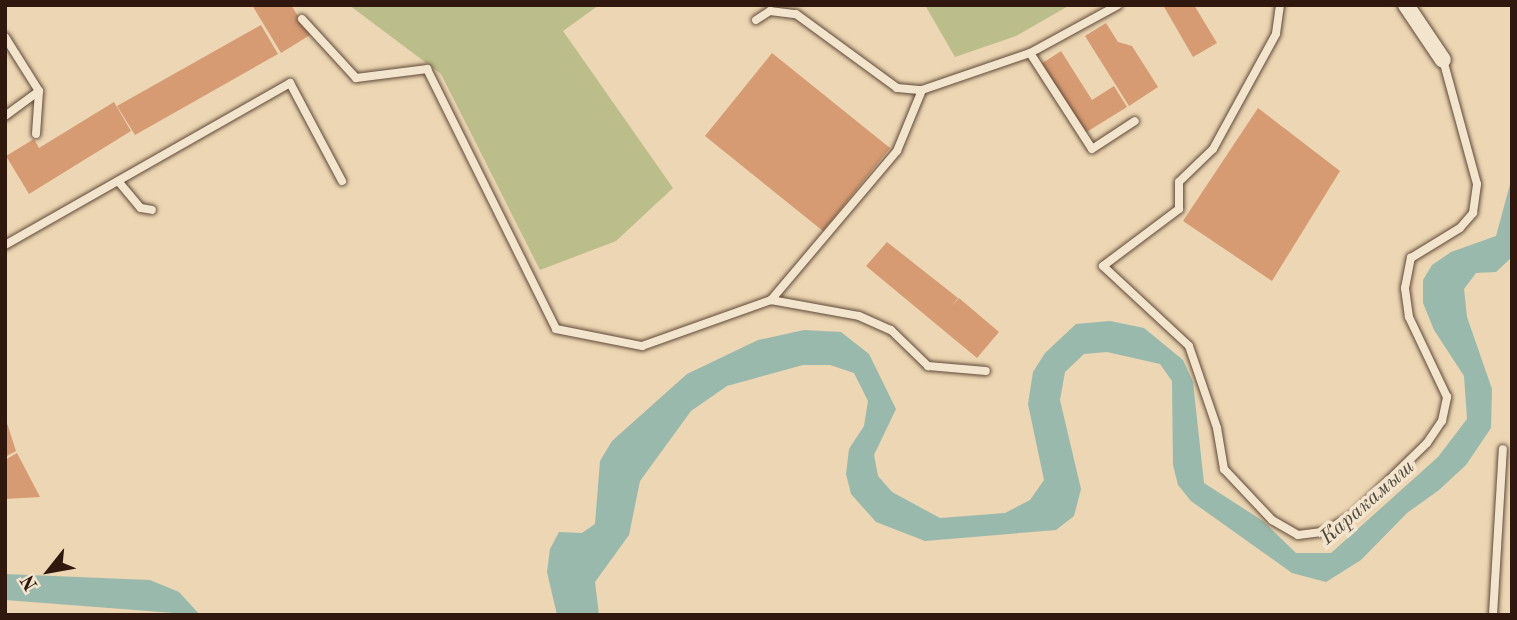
<!DOCTYPE html>
<html>
<head>
<meta charset="utf-8">
<style>
  body { margin:0 }
  #map { position:relative; width:1517px; height:620px; overflow:hidden; background:#ecd6b3; font-family:"Old Standard TT",serif }
  div>[style] { position:absolute }
  .green>* { inset:0; background:#bbbd8a }
  .water>* { inset:0; background:#99b9ac }
  .building>* { inset:0; background:#d79b73 }
  .roads { filter:drop-shadow(0 0 2px #5f4837) drop-shadow(0 0 2px #5f4837) }
  .lane>* { height:8px; margin:-4px; padding:0 4px; transform-origin:4px; border-radius:4px; background:#f3e4ce }
  .street>* { height:16px; margin:-8px; padding:0 8px; transform-origin:8px; border-radius:8px; background:#f3e4ce }
  span { translate:-50% -50%; white-space:nowrap; text-align:center; line-height:1.15; -webkit-text-stroke:7px #f3e4ce; paint-order:stroke }
  .water-label { font-size:21px; color:#50483d; font-style:italic }
  .frame { position:absolute; inset:0; border:7px solid #30180e; pointer-events:none }
  .north { position:absolute; left:14px; top:536px; width:70px; height:70px; -webkit-text-stroke:5px #f3e4ce; paint-order:stroke; rotate:239deg; font-size:19px; font-weight:700; line-height:28px; text-align:center; color:#30180e }
  .north::after { content:''; display:block; margin:auto; width:24px; height:32px; background:#30180e; clip-path:polygon(50% 0,100% 100%,50% 72%,0 100%) }
</style>
</head>
<body>
<div id="map">
  <div class="green">
    <i style="clip-path:polygon(349px 5px,599px 5px,563px 31px,673px 188px,616px 241px,540px 270px,441px 74px)"></i>
    <i style="clip-path:polygon(925px 5px,1070px 5px,1016px 36px,955px 57px)"></i>
  </div>
  <div class="water">
    <i style="clip-path:polygon(1512px 177px,1512px 257px,1496px 272px,1476px 273px,1464px 289px,1467px 317px,1492px 389px,1491px 428px,1466px 465px,1439px 490px,1407px 513px,1361px 560px,1326px 582px,1292px 573px,1191px 501px,1178px 485px,1173px 465px,1172px 381px,1160px 364px,1107px 352px,1084px 354px,1065px 372px,1060px 400px,1081px 489px,1074px 516px,1056px 530px,925px 541px,876px 522px,851px 494px,846px 474px,849px 449px,864px 426px,868px 401px,854px 373px,830px 365px,803px 365px,727px 386px,691px 411px,640px 481px,629px 535px,595px 582px,599px 615px,557px 615px,547px 572px,550px 549px,559px 532px,582px 533px,595px 524px,600px 461px,612px 441px,687px 374px,758px 340px,804px 330px,841px 332px,869px 354px,896px 409px,874px 455px,878px 476px,892px 492px,940px 518px,1005px 513px,1030px 500px,1044px 480px,1028px 404px,1033px 372px,1045px 353px,1076px 324px,1110px 321px,1144px 328px,1183px 360px,1193px 382px,1204px 483px,1263px 521px,1296px 553px,1331px 553px,1438px 457px,1467px 419px,1464px 376px,1434px 330px,1423px 303px,1423px 280px,1432px 265px,1451px 252px,1496px 236px)"></i>
    <i style="clip-path:polygon(5px 574px,150px 580px,179px 592px,200px 615px,5px 600px)"></i>
  </div>
  <div class="building">
    <i style="clip-path:polygon(252px 5px,291px 5px,310px 35px,281px 53px)"></i>
    <i style="clip-path:polygon(1163px 5px,1194px 5px,1217px 43px,1193px 57px)"></i>
    <i style="clip-path:polygon(1106px 23px,1118px 42px,1132px 46px,1158px 87px,1129px 106px,1085px 36px)"></i>
    <i style="clip-path:polygon(261px 25px,278px 54px,135px 135px,117px 106px)"></i>
    <i style="clip-path:polygon(1061px 51px,1092px 100px,1114px 86px,1127px 107px,1085px 133px,1041px 64px)"></i>
    <i style="clip-path:polygon(772px 53px,890px 148px,823px 231px,705px 136px)"></i>
    <i style="clip-path:polygon(114px 102px,131px 131px,29px 194px,6px 156px,34px 139px,39px 148px)"></i>
    <i style="clip-path:polygon(1258px 108px,1340px 171px,1272px 281px,1183px 221px)"></i>
    <i style="clip-path:polygon(887px 242px,958px 298px,952px 306px,959px 298px,999px 332px,977px 358px,866px 266px)"></i>
    <i style="clip-path:polygon(5px 417px,16px 451px,5px 457px)"></i>
    <i style="clip-path:polygon(17px 453px,40px 497px,5px 499px,5px 460px)"></i>
  </div>
  <div class="roads">
    <div class="lane">
      <i style="left:1280px;top:5px;width:29px;rotate:98deg"></i>
      <i style="left:1276px;top:34px;width:131px;rotate:118.7deg"></i>
      <i style="left:1213px;top:149px;width:47px;rotate:135.9deg"></i>
      <i style="left:1179px;top:182px;width:27px;rotate:90deg"></i>
      <i style="left:1179px;top:209px;width:95px;rotate:143.1deg"></i>
      <i style="left:1103px;top:266px;width:117px;rotate:42.9deg"></i>
      <i style="left:1189px;top:346px;width:87px;rotate:71.1deg"></i>
      <i style="left:1217px;top:428px;width:42px;rotate:80.3deg"></i>
      <i style="left:1224px;top:469px;width:70px;rotate:46.7deg"></i>
      <i style="left:1272px;top:520px;width:30px;rotate:30deg"></i>
      <i style="left:1298px;top:535px;width:26px;rotate:-7deg"></i>
      <i style="left:1324px;top:532px;width:34px;rotate:-30deg"></i>
      <i style="left:1353px;top:515px;width:103px;rotate:-44.2deg"></i>
      <i style="left:1427px;top:443px;width:27px;rotate:-56deg"></i>
      <i style="left:1442px;top:421px;width:25px;rotate:-78deg"></i>
      <i style="left:1447px;top:397px;width:89px;rotate:-115.4deg"></i>
      <i style="left:1409px;top:317px;width:29px;rotate:-98deg"></i>
      <i style="left:1405px;top:288px;width:31px;rotate:-79deg"></i>
      <i style="left:1411px;top:258px;width:57px;rotate:-31.5deg"></i>
      <i style="left:1460px;top:228px;width:20px;rotate:-49deg"></i>
      <i style="left:1473px;top:213px;width:29px;rotate:-82deg"></i>
      <i style="left:1477px;top:184px;width:129px;rotate:-105.3deg"></i>
      <i style="left:302px;top:19px;width:80px;rotate:47.5deg"></i>
      <i style="left:356px;top:78px;width:72px;rotate:-7.2deg"></i>
      <i style="left:427px;top:69px;width:290px;rotate:63.6deg"></i>
      <i style="left:556px;top:329px;width:88px;rotate:11.2deg"></i>
      <i style="left:642px;top:346px;width:137px;rotate:-19.6deg"></i>
      <i style="left:771px;top:300px;width:89px;rotate:10.3deg"></i>
      <i style="left:859px;top:316px;width:35px;rotate:24deg"></i>
      <i style="left:891px;top:330px;width:52px;rotate:44.2deg"></i>
      <i style="left:928px;top:366px;width:58px;rotate:4.9deg"></i>
      <i style="left:756px;top:20px;width:17px;rotate:-33deg"></i>
      <i style="left:770px;top:11px;width:26px;rotate:7deg"></i>
      <i style="left:796px;top:14px;width:125px;rotate:36.2deg"></i>
      <i style="left:897px;top:88px;width:25px;rotate:5deg"></i>
      <i style="left:5px;top:37px;width:64px;rotate:57.8deg"></i>
      <i style="left:1030px;top:53px;width:114px;rotate:57.1deg"></i>
      <i style="left:1092px;top:149px;width:51px;rotate:-33.1deg"></i>
      <i style="left:5px;top:116px;width:42px;rotate:-36.3deg"></i>
      <i style="left:39px;top:91px;width:43px;rotate:94deg"></i>
      <i style="left:118px;top:181px;width:35px;rotate:50deg"></i>
      <i style="left:141px;top:208px;width:11px;rotate:10deg"></i>
      <i style="left:5px;top:245px;width:328px;rotate:-29.6deg"></i>
      <i style="left:290px;top:83px;width:111px;rotate:62deg"></i>
      <i style="left:771px;top:300px;width:195px;rotate:-49.8deg"></i>
      <i style="left:897px;top:151px;width:66px;rotate:-67.7deg"></i>
      <i style="left:922px;top:90px;width:114px;rotate:-18.9deg"></i>
      <i style="left:1030px;top:53px;width:100px;rotate:-28.6deg"></i>
      <i style="left:1493px;top:615px;width:166px;rotate:-86.6deg"></i>
    </div>
    <div class="street">
      <i style="left:1406px;top:5px;width:66px;rotate:56.1deg"></i>
    </div>
  </div>
  <div class="water-label">
    <span style="left:1368px;top:503px;rotate:-41deg">Каракамыш</span>
  </div>
  <div class="frame"></div>
  <div class="north">N</div>
</div>
</body>
</html>
